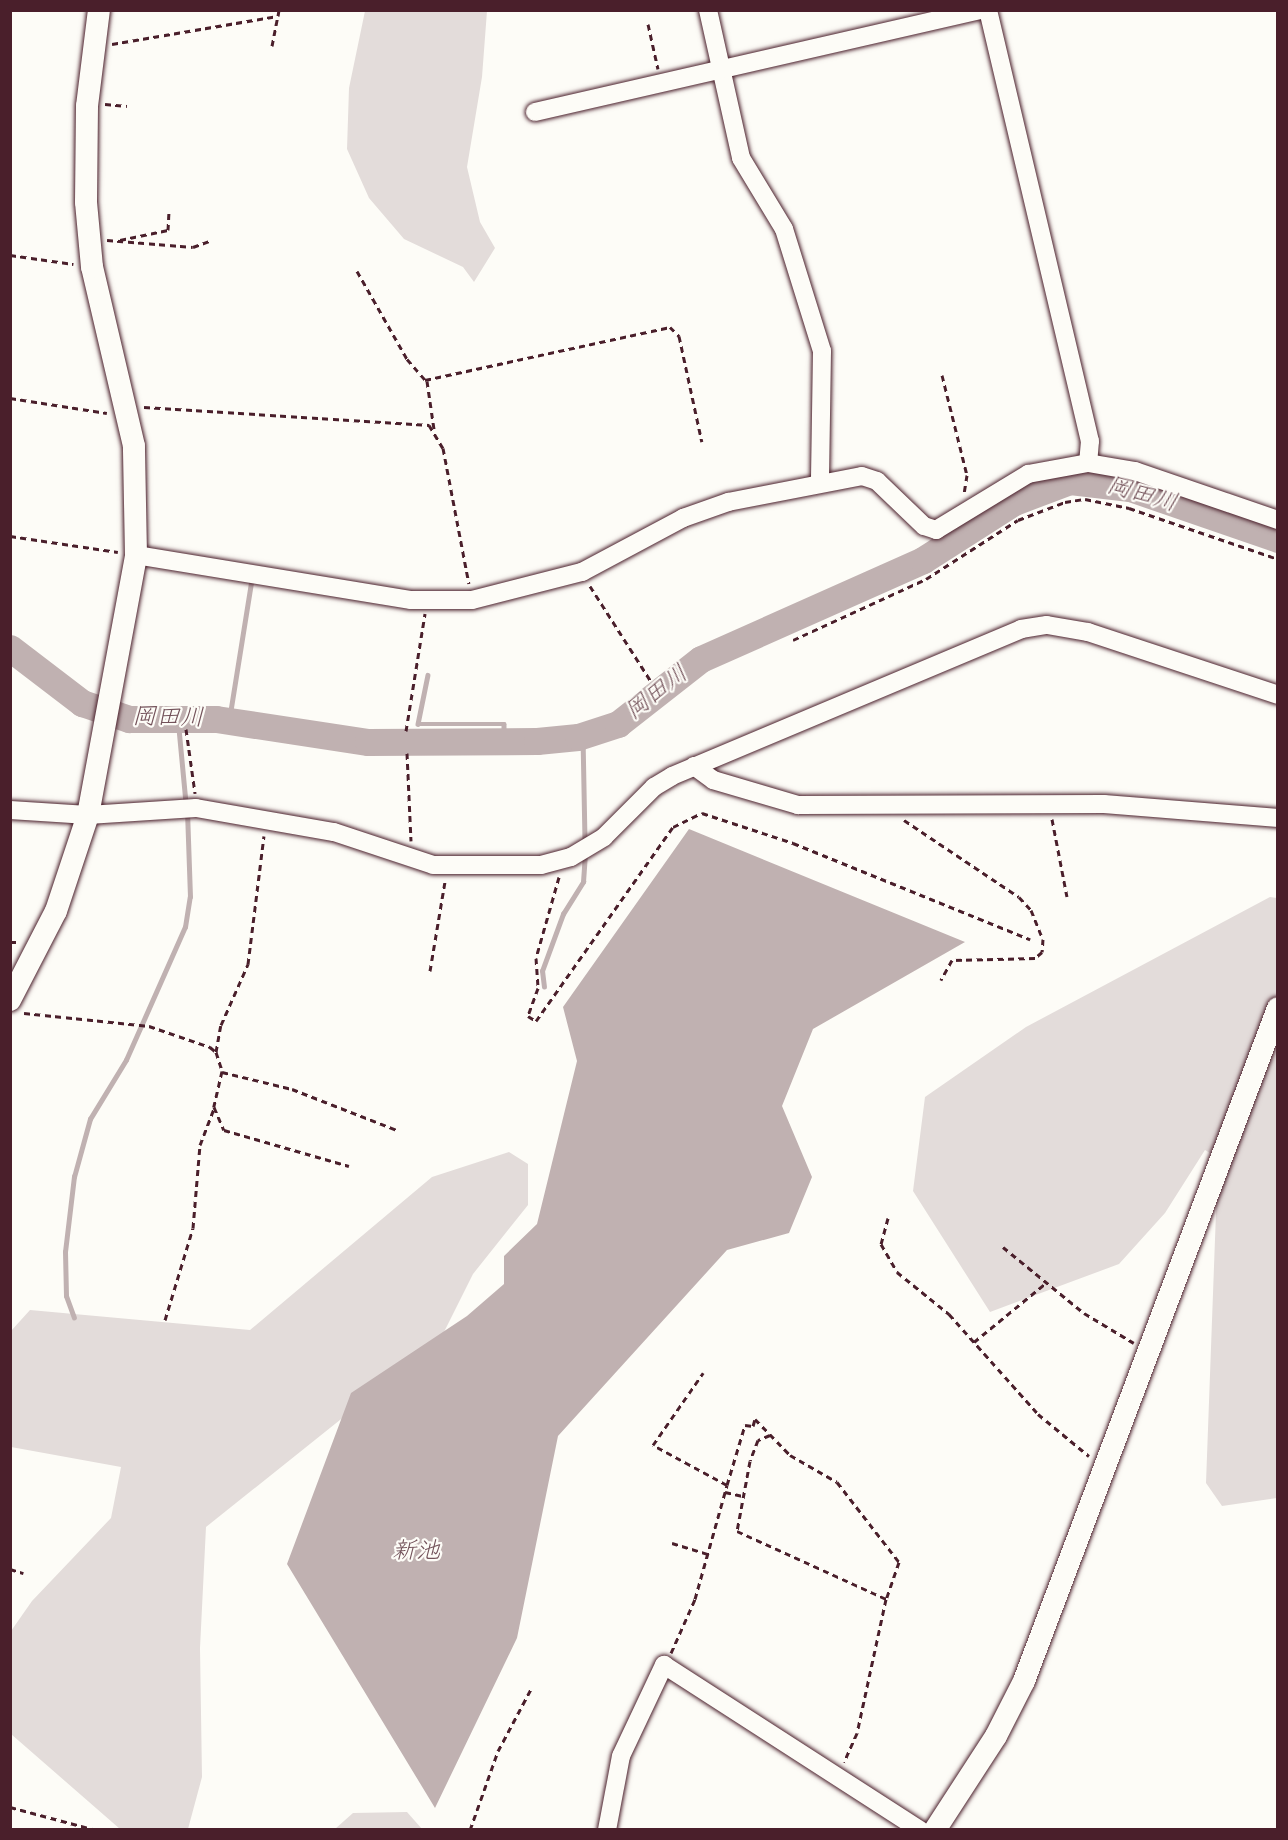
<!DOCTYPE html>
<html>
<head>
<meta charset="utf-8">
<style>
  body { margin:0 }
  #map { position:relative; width:1288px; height:1840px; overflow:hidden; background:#fdfcf7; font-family:"Architects Daughter","Klee One",sans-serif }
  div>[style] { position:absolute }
  .green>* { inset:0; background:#e3dcda }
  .water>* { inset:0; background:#c0b1b1 }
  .stream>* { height:4.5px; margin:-2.25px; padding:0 2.25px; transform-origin:2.25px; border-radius:2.25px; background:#c0b1b1 }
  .river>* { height:27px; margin:-13.5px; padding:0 13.5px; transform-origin:13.5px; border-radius:13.5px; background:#c0b1b1 }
  .path>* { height:3px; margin-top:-1.5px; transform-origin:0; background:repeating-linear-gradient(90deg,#4a1f2b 0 6px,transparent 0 10.5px) }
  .roads { filter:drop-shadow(0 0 2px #4a1f2b) drop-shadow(0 0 2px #4a1f2b) }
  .minor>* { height:18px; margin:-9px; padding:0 9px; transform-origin:9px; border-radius:9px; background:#fdfcf7 }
  .tertiary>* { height:22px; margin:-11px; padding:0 11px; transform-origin:11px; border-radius:11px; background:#fdfcf7 }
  span { translate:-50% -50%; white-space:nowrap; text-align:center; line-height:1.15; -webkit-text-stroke:4.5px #fdfcf7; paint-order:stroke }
  .water-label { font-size:24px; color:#73525a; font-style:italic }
  .frame { position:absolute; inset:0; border:12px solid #4a1f2b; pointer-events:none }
</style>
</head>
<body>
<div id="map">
  <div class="green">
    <i style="clip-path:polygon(365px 11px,487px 11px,482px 77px,467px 167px,480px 222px,495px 248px,474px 282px,463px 267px,404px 239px,369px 198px,347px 149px,349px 88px)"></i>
    <i style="clip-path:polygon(1270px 897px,1277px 898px,1277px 1498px,1222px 1506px,1206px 1483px,1218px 1158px,1205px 1150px,1165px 1213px,1119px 1264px,990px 1312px,913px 1191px,925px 1097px,1026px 1027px)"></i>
    <i style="clip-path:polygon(509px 1152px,528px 1164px,528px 1205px,473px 1274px,440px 1340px,206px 1527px,200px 1648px,202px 1777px,188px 1829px,120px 1829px,11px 1734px,11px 1631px,32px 1601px,111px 1518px,121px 1467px,11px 1447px,11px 1331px,30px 1310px,250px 1330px,432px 1177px)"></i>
    <i style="clip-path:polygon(407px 1812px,422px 1829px,335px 1829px,353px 1813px)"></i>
  </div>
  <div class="water">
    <i style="clip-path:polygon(689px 829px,965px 942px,813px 1029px,782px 1106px,812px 1177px,789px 1233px,727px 1250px,558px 1436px,517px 1638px,435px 1808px,287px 1564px,351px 1393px,467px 1316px,504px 1284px,504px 1256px,537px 1224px,577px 1061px,563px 1007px)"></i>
  </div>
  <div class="stream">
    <i style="left:428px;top:675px;width:50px;rotate:101.5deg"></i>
    <i style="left:418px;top:724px;width:86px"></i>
    <i style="left:504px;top:724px;width:18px;rotate:90deg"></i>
    <i style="left:178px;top:718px;width:85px;rotate:84.6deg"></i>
    <i style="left:229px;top:720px;width:140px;rotate:-80.9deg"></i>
    <i style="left:583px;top:736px;width:106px;rotate:88.9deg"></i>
    <i style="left:544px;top:987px;width:16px;rotate:-97deg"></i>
    <i style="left:542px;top:971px;width:61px;rotate:-69.8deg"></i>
    <i style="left:563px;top:914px;width:38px;rotate:-58deg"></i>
    <i style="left:583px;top:882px;width:29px;rotate:-86deg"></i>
    <i style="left:74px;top:1318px;width:23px;rotate:-110deg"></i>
    <i style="left:66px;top:1296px;width:44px;rotate:-91.3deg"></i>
    <i style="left:65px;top:1252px;width:76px;rotate:-83.2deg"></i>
    <i style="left:74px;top:1177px;width:60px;rotate:-74.6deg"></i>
    <i style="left:90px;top:1119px;width:69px;rotate:-58.6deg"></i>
    <i style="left:126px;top:1060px;width:145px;rotate:-66.1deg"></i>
    <i style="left:185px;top:927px;width:30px;rotate:-81deg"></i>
    <i style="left:190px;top:897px;width:86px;rotate:-92deg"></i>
  </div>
  <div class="river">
    <i style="left:10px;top:648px;width:91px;rotate:37.4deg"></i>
    <i style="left:82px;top:703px;width:50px;rotate:18.8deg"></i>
    <i style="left:129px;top:719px;width:87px"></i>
    <i style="left:216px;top:719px;width:154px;rotate:8.6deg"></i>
    <i style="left:368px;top:742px;width:169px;rotate:-0.3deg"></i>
    <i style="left:537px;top:741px;width:41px;rotate:-5.6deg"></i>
    <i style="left:578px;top:737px;width:42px;rotate:-18deg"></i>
    <i style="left:618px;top:724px;width:105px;rotate:-38.1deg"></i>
    <i style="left:701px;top:659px;width:243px;rotate:-24deg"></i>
    <i style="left:923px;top:560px;width:108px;rotate:-32.5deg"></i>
    <i style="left:1014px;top:502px;width:60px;rotate:-20.6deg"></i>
    <i style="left:1070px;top:481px;width:60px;rotate:6.7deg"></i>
    <i style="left:1130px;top:488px;width:157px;rotate:19deg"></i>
  </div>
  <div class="path">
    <i style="left:648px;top:24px;width:46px;rotate:77.5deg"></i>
    <i style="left:112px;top:44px;width:168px;rotate:-9.6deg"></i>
    <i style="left:278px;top:16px;width:6px;rotate:-81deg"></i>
    <i style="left:272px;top:46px;width:31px;rotate:-79deg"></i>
    <i style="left:105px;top:104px;width:22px;rotate:5deg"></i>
    <i style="left:107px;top:240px;width:86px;rotate:4.7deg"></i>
    <i style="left:193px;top:247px;width:20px;rotate:-20deg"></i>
    <i style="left:120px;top:240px;width:49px;rotate:-11.8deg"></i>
    <i style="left:168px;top:230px;width:19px;rotate:-87deg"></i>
    <i style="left:10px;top:255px;width:64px;rotate:8.1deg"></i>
    <i style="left:357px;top:271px;width:101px;rotate:60.4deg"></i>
    <i style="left:407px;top:359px;width:28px;rotate:49deg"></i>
    <i style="left:425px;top:380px;width:251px;rotate:-12.2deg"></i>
    <i style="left:670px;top:327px;width:13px;rotate:45deg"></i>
    <i style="left:679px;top:336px;width:108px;rotate:77.8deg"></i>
    <i style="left:942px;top:375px;width:103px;rotate:76deg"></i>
    <i style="left:967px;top:475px;width:18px;rotate:99deg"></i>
    <i style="left:427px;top:381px;width:49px;rotate:81.7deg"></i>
    <i style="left:10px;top:398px;width:98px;rotate:8.8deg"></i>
    <i style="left:144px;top:407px;width:286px;rotate:3.6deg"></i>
    <i style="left:429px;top:425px;width:27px;rotate:59deg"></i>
    <i style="left:443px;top:448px;width:138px;rotate:79.2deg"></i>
    <i style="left:10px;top:536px;width:109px;rotate:8.4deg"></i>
    <i style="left:590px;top:586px;width:112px;rotate:57.4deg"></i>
    <i style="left:793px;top:640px;width:146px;rotate:-24.6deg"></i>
    <i style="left:926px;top:579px;width:109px;rotate:-32.7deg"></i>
    <i style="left:1018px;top:520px;width:50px;rotate:-21deg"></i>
    <i style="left:1065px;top:502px;width:20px;rotate:-9deg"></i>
    <i style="left:1085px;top:499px;width:45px;rotate:11.6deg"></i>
    <i style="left:1129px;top:508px;width:157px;rotate:18.9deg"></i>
    <i style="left:186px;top:729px;width:65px;rotate:82deg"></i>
    <i style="left:406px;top:731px;width:119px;rotate:-80.8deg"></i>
    <i style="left:407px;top:753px;width:88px;rotate:87.4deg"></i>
    <i style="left:1052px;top:819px;width:79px;rotate:79.1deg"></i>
    <i style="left:904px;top:820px;width:138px;rotate:33.8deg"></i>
    <i style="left:1019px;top:897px;width:18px;rotate:47deg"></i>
    <i style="left:1031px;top:910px;width:31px;rotate:68deg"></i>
    <i style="left:1043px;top:939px;width:13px;rotate:94deg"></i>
    <i style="left:1042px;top:952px;width:9px;rotate:139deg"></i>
    <i style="left:1035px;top:958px;width:83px;rotate:178.6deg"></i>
    <i style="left:952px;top:960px;width:23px;rotate:119deg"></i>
    <i style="left:559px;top:877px;width:84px;rotate:105.9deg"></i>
    <i style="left:536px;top:958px;width:30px;rotate:86deg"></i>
    <i style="left:538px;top:988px;width:30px;rotate:110deg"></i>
    <i style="left:528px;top:1016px;width:9px;rotate:32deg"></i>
    <i style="left:536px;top:1021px;width:237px;rotate:-54.8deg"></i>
    <i style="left:673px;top:827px;width:32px;rotate:-26deg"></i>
    <i style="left:702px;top:813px;width:96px;rotate:18.2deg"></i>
    <i style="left:793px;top:843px;width:256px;rotate:22.1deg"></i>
    <i style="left:10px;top:942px;width:9px"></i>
    <i style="left:430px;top:971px;width:91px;rotate:-80.5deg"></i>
    <i style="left:24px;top:1013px;width:126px;rotate:5.9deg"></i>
    <i style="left:149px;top:1026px;width:65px;rotate:19deg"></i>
    <i style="left:210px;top:1047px;width:8px;rotate:40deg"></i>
    <i style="left:216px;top:1052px;width:20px;rotate:72deg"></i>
    <i style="left:222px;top:1071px;width:37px;rotate:103deg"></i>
    <i style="left:214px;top:1107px;width:25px;rotate:67deg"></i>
    <i style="left:224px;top:1130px;width:130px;rotate:16.1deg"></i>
    <i style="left:216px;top:1052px;width:27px;rotate:-80deg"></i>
    <i style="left:221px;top:1025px;width:67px;rotate:-66.1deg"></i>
    <i style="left:248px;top:964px;width:129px;rotate:-82.9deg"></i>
    <i style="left:222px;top:1072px;width:72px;rotate:13.7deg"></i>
    <i style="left:292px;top:1089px;width:115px;rotate:21.4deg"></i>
    <i style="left:10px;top:1216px;width:2px"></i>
    <i style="left:888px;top:1218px;width:27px;rotate:105deg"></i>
    <i style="left:881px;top:1244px;width:32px;rotate:60deg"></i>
    <i style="left:897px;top:1272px;width:67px;rotate:38.9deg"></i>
    <i style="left:949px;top:1314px;width:134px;rotate:48.3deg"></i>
    <i style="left:1038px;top:1414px;width:66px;rotate:39.5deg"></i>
    <i style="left:1003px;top:1247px;width:104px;rotate:39.2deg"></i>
    <i style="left:1084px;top:1313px;width:58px;rotate:31deg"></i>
    <i style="left:165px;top:1320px;width:96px;rotate:-73.1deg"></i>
    <i style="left:193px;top:1228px;width:83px;rotate:-85.2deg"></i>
    <i style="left:200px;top:1145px;width:40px;rotate:-69deg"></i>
    <i style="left:974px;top:1342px;width:94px;rotate:-39.4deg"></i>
    <i style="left:770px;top:1435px;width:13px;rotate:157deg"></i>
    <i style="left:758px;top:1440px;width:22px;rotate:111deg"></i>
    <i style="left:750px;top:1461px;width:71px;rotate:100.5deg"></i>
    <i style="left:737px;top:1531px;width:164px;rotate:24.5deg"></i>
    <i style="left:727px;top:1485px;width:63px;rotate:-73.3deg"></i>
    <i style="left:745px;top:1425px;width:8px;rotate:7deg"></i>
    <i style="left:753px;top:1426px;width:7px;rotate:-74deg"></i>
    <i style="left:755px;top:1419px;width:50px;rotate:45.8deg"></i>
    <i style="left:790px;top:1455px;width:54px;rotate:29.9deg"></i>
    <i style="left:837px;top:1482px;width:101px;rotate:52.2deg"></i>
    <i style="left:899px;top:1562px;width:39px;rotate:109deg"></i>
    <i style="left:886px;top:1599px;width:137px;rotate:102.2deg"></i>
    <i style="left:857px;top:1733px;width:32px;rotate:114deg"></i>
    <i style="left:725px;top:1492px;width:17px;rotate:13deg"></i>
    <i style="left:672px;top:1543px;width:37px;rotate:17deg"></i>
    <i style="left:10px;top:1569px;width:14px;rotate:17deg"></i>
    <i style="left:671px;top:1653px;width:59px;rotate:-66deg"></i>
    <i style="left:695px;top:1599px;width:118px;rotate:-74.3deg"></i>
    <i style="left:727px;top:1485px;width:84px;rotate:-151.6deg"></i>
    <i style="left:653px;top:1445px;width:88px;rotate:-55.2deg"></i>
    <i style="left:10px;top:1807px;width:89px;rotate:15deg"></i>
    <i style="left:470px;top:1830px;width:84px;rotate:-70.5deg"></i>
    <i style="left:498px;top:1751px;width:70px;rotate:-62deg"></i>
  </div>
  <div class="roads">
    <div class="minor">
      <i style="left:708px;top:10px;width:152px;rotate:77.4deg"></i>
      <i style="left:741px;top:158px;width:83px;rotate:58.8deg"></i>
      <i style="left:784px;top:229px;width:128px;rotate:72.7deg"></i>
      <i style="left:822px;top:351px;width:132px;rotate:90.9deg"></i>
      <i style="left:988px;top:10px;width:443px;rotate:76.7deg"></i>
      <i style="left:1090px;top:441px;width:22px;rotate:95deg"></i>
      <i style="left:535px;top:112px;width:458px;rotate:-12.9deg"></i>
      <i style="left:136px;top:555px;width:279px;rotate:9.3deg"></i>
      <i style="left:411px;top:600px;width:61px"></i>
      <i style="left:472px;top:600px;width:114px;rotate:-14.3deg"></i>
      <i style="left:582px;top:572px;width:115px;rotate:-28.1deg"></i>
      <i style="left:683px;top:518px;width:48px;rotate:-19.6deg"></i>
      <i style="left:728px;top:502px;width:136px;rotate:-11deg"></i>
      <i style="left:862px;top:476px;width:16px;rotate:18deg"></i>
      <i style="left:877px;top:481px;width:65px;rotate:43.8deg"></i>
      <i style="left:924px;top:526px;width:13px;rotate:18deg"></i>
      <i style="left:936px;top:530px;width:108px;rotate:-31.3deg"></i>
      <i style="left:1028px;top:474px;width:61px;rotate:-10.4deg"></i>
      <i style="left:1088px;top:463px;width:48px;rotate:9.7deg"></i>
      <i style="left:1135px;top:471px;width:151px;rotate:18.9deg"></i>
      <i style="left:694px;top:766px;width:24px;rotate:36deg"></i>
      <i style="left:713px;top:780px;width:89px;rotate:16.4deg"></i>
      <i style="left:798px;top:805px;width:306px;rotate:-0.2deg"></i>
      <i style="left:1104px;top:804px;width:175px;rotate:4.6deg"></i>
      <i style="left:10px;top:810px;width:78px;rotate:3.7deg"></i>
      <i style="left:88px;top:815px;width:108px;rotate:-3.7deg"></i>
      <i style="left:196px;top:808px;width:140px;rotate:9.9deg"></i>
      <i style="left:334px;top:832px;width:104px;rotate:18.4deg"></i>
      <i style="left:433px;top:865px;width:108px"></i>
      <i style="left:541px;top:865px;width:31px;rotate:-15deg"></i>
      <i style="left:571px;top:857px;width:39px;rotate:-31deg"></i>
      <i style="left:604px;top:837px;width:71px;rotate:-45deg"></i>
      <i style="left:654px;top:787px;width:21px;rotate:-31deg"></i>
      <i style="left:672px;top:776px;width:379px;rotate:-22.8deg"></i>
      <i style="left:1021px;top:629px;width:26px;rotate:-9deg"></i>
      <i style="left:1047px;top:625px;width:42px;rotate:9.7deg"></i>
      <i style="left:1088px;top:632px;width:200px;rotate:18.3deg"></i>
      <i style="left:607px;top:1830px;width:75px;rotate:-79.3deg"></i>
      <i style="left:621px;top:1756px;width:101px;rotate:-64.7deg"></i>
      <i style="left:664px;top:1665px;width:305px;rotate:32.8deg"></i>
    </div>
    <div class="tertiary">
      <i style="left:10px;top:1000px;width:100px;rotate:-62.7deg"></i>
      <i style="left:56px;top:911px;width:101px;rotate:-71.6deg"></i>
      <i style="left:88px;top:815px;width:264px;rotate:-79.5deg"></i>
      <i style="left:136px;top:555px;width:109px;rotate:-91.1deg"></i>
      <i style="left:134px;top:446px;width:184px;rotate:-103.2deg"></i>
      <i style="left:92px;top:267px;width:65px;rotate:-95.3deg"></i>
      <i style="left:86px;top:202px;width:96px;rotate:-89.4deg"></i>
      <i style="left:87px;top:106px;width:97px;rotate:-82.9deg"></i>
      <i style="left:935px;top:1830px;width:112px;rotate:-57deg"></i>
      <i style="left:996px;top:1736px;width:62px;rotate:-63deg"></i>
      <i style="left:1024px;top:1681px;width:719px;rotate:-69.32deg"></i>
    </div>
  </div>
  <div class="water-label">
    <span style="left:1142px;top:495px;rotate:16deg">岡田川</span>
    <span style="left:657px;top:693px;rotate:-38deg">岡田川</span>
    <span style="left:168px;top:718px;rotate:1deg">岡田川</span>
    <span style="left:416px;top:1552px">新池</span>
  </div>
  <div class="frame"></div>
</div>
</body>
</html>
